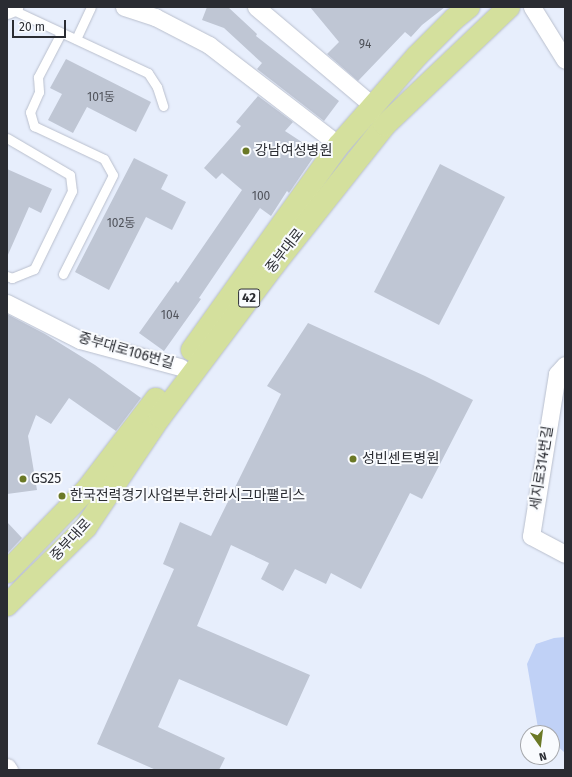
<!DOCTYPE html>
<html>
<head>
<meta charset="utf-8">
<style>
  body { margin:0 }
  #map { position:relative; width:572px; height:777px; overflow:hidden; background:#e7eefc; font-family:"Fira Sans","Noto Sans KR",sans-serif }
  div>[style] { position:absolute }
  .green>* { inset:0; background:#c0d1f6 }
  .building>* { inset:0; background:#bfc6d4 }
  .roads { filter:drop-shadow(0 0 1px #b9bfcd) drop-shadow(0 0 1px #b9bfcd) }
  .service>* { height:9px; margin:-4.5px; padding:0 4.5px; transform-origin:4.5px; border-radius:4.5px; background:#fff }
  .minor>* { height:17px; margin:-8.5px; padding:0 8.5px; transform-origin:8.5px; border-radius:8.5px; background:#fff }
  .primary>* { height:22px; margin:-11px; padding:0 11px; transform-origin:11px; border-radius:11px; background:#d4e09d }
  .dots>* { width:11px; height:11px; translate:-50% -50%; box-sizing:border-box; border:2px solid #f9fbfe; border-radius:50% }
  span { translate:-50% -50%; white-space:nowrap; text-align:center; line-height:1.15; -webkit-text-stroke:4px #f9fbfe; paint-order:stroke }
  .number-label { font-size:12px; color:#4f525a }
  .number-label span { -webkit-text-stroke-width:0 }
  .shield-label span { padding:1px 3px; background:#f9fbfe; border:1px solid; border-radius:3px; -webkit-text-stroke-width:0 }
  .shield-label { font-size:13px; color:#2a2c32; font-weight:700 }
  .poi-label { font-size:14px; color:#2a2c32 }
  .left { translate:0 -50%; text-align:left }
  .street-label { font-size:14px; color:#2a2c32 }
  .frame { position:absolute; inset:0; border:8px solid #2a2c32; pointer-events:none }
  .north { position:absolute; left:520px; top:725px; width:40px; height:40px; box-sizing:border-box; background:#f9fbfe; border:1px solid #a6a8ac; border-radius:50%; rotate:166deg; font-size:11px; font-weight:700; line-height:16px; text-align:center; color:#2a2c32 }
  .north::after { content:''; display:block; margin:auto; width:14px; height:18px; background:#6b7926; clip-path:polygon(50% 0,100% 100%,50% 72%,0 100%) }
  .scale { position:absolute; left:12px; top:20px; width:54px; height:18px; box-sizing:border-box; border:2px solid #2a2c32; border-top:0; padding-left:5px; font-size:12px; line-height:14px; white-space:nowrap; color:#2a2c32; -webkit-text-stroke:3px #f9fbfe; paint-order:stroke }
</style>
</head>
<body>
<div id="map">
  <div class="green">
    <i style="clip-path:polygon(565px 637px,565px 753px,552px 741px,552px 733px,543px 733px,538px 728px,527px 664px,536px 644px,554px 638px)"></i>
  </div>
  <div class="building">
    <i style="clip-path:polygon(207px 7px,228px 7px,257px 34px,256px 36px,339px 101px,324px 121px,257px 69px,262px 63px,224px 28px,202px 20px)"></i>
    <i style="clip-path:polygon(310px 7px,445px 7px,422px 25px,411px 37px,405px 32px,358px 81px,327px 54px,339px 42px)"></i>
    <i style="clip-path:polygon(66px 59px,151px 102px,136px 132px,87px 107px,73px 133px,48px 120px,62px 94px,50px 88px)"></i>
    <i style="clip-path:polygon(258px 96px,293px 122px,285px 131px,317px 152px,289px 193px,287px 191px,271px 216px,260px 208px,199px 298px,201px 299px,164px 351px,139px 333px,176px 281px,178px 283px,242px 190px,222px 173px,216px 179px,204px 168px,241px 126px,236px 122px)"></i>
    <i style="clip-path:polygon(134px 158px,168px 175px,161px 189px,186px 202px,172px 230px,146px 217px,109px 290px,75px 272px)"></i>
    <i style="clip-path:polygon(440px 164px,505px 197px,439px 325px,374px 292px)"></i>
    <i style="clip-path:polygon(7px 169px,52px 189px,41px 213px,29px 207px,7px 257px)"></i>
    <i style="clip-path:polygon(7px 314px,45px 334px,95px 365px,141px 398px,116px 431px,69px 398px,51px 424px,36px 415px,28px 436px,37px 490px,7px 494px)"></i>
    <i style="clip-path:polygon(308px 323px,425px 376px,473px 400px,422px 499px,410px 493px,361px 589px,331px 573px,326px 584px,295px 569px,283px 591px,261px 579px,269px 563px,231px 545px,197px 626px,310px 675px,287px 726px,179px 679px,158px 727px,225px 758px,219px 770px,156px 770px,97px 744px,174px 569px,163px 564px,180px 522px,211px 536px,281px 394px,267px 386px)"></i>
    <i style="clip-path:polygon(7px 522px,22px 538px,7px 554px)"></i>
  </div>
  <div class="roads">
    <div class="service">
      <i style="left:11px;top:9px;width:151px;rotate:25deg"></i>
      <i style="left:148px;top:73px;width:17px;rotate:57deg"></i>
      <i style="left:157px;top:87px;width:20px;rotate:72deg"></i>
      <i style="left:61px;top:33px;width:50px;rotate:117.6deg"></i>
      <i style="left:38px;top:77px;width:15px;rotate:86deg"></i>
      <i style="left:39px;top:92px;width:22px;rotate:114deg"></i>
      <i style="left:30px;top:112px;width:15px;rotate:74deg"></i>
      <i style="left:34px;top:126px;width:77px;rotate:25.2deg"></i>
      <i style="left:104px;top:159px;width:18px;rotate:61deg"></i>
      <i style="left:113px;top:175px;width:111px;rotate:116.8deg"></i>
      <i style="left:76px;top:39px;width:35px;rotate:-65deg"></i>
      <i style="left:7px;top:138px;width:73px;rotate:30.4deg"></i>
      <i style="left:70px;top:175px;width:16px;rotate:83deg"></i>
      <i style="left:72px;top:191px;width:87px;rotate:116deg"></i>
      <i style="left:34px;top:269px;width:24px;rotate:158deg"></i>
      <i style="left:12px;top:278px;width:5px;rotate:-158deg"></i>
    </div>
    <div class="minor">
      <i style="left:124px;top:7px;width:33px;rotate:18deg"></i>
      <i style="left:155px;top:17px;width:61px;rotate:27.4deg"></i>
      <i style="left:209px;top:45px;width:164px;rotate:37.6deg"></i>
      <i style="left:256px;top:7px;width:153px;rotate:40.2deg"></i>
      <i style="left:532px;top:7px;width:62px;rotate:58.1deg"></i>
      <i style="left:7px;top:10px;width:8px;rotate:-23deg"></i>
      <i style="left:7px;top:303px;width:82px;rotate:26.9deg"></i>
      <i style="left:80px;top:340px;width:104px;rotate:15.1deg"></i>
      <i style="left:565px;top:365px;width:12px;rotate:132deg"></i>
      <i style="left:557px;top:374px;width:164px;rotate:99.1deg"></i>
      <i style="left:531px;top:536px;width:38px;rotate:28deg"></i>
      <i style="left:7px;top:767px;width:4px;rotate:56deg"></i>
    </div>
    <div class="primary">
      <i style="left:192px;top:350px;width:252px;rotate:-54.4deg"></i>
      <i style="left:339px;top:145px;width:118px;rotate:-48.8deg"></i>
      <i style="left:417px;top:56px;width:52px;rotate:-45deg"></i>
      <i style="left:454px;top:19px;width:19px;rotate:-39deg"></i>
      <i style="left:7px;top:572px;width:117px;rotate:-46deg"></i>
      <i style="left:88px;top:488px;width:112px;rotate:-52.6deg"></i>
      <i style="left:7px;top:605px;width:111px;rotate:-44.6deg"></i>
      <i style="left:86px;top:527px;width:133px;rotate:-56.1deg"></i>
      <i style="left:160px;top:417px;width:190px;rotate:-53.1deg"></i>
      <i style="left:274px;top:265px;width:179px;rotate:-51.6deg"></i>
      <i style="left:385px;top:125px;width:171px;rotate:-43.6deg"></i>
    </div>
  </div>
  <div class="dots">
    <i style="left:246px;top:151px;background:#6b7926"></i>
    <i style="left:353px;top:459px;background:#6b7926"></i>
    <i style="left:23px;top:479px;background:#6b7926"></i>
    <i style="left:62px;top:496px;background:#6b7926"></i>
  </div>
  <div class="number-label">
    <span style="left:365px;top:45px">94</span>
    <span style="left:101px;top:98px">101동</span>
    <span style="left:261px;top:197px">100</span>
    <span style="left:121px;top:224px">102동</span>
    <span style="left:170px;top:316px">104</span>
  </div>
  <div class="shield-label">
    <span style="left:249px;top:298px">42</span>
  </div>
  <div class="poi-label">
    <span class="left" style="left:255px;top:151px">강남여성병원</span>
    <span class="left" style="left:362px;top:459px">성빈센트병원</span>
    <span class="left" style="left:31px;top:479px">GS25</span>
    <span class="left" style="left:70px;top:496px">한국전력경기사업본부.한라시그마팰리스</span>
  </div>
  <div class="street-label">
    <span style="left:285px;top:251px;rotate:-52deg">중부대로</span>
    <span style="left:126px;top:351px;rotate:16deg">중부대로106번길</span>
    <span style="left:542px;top:468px;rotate:-81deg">세지로314번길</span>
    <span style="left:71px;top:540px;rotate:-47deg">중부대로</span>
  </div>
  <div class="frame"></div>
  <div class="north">N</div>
  <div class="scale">20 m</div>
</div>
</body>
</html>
